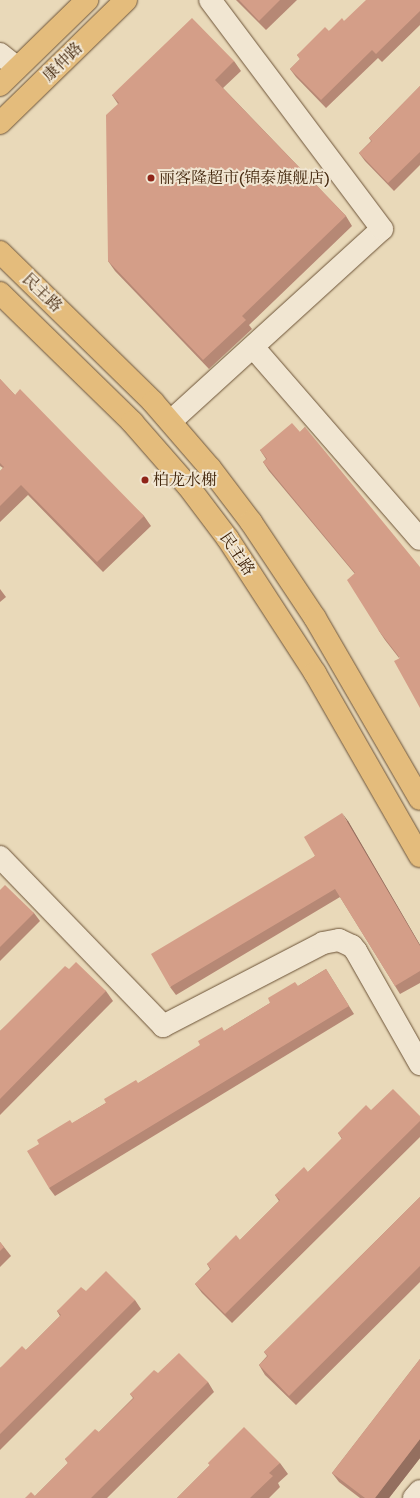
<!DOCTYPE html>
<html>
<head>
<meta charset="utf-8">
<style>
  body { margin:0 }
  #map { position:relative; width:420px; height:1498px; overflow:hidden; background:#e9d9b9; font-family:"IM FELL DW Pica","Noto Serif SC",serif }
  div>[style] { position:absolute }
  .roads { filter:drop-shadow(0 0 1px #6c5337) drop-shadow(0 0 1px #6c5337) }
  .minor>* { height:22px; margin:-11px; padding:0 11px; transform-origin:11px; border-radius:11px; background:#f1e6d2 }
  .major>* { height:22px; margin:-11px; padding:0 11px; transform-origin:11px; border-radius:11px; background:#e4bc7c }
  .wall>* { inset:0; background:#b68875 }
  .shaded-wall>* { inset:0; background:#946f5f }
  .building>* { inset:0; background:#d49e88 }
  .dots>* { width:11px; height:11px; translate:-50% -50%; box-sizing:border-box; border:2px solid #f1e6d2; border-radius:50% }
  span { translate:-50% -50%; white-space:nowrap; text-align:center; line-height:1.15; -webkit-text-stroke:4px #f1e6d2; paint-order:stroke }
  .street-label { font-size:16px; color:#42260c }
  .poi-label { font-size:16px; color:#42260c }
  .left { translate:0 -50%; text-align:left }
</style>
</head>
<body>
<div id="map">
  <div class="roads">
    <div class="minor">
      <i style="left:0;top:54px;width:22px;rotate:39deg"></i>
      <i style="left:253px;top:347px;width:254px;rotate:49deg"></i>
      <i style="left:171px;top:421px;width:285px;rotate:-42.3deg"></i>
      <i style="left:382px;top:229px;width:286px;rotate:-126.9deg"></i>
      <i style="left:0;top:857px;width:235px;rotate:46deg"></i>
      <i style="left:163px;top:1026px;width:180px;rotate:-27.4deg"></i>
      <i style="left:323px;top:943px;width:16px;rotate:-11deg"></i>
      <i style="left:339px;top:940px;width:14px;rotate:25deg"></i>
      <i style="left:352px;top:946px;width:6px;rotate:51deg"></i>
      <i style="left:356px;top:951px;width:130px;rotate:60.5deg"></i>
      <i style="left:414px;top:1498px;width:9px;rotate:-49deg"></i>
    </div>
    <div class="major">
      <i style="left:0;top:85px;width:122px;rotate:-44.3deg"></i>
      <i style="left:0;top:123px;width:176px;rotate:-44.3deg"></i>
      <i style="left:0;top:252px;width:214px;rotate:44.4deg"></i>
      <i style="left:153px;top:402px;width:87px;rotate:49.2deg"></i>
      <i style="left:210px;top:468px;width:68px;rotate:52.8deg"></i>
      <i style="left:251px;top:522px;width:115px;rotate:56.3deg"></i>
      <i style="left:315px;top:618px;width:209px;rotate:59.9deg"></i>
      <i style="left:0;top:293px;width:185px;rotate:44.3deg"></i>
      <i style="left:132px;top:422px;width:85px;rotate:48.8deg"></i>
      <i style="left:188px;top:486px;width:66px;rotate:53deg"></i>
      <i style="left:228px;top:539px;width:160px;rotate:57deg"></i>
      <i style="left:315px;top:673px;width:211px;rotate:60.2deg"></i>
    </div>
  </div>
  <div class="wall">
    <i style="clip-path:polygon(236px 0,297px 0,266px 30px)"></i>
    <i style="clip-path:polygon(420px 0,420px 25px,382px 62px,378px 58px,326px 108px,296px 77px,290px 69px,300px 59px,297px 55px,329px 31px,344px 21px)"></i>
    <i style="clip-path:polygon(234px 61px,241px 71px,223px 88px,346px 216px,352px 226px,249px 325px,252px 329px,209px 369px,115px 271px,108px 261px,118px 104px,112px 95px)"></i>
    <i style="clip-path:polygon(420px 86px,420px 165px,394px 191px,365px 161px,359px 153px,371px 141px,369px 138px)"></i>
    <i style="clip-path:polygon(0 379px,15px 395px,144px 516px,151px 526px,103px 572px,28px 495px,0 522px,0 471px,3px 468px,0 466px)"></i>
    <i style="clip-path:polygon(305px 427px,420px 708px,399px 658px,385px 640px,379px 631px,355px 574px,269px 471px,263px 462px,266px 459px,260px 450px,300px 432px)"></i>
    <i style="clip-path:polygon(0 589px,6px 597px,0 602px)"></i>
    <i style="clip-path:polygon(348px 821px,420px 945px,420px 983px,400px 994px,395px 986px,340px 897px,176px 995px,170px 987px,315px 856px)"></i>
    <i style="clip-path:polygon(0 890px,34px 913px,40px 921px,0 961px)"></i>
    <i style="clip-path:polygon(69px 969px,106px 991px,113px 1001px,0 1115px,0 1031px)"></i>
    <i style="clip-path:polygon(326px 969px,331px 977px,354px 1014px,55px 1196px,49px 1188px,73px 1123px)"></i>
    <i style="clip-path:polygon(371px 1110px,420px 1116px,420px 1137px,232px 1323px,202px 1293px,195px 1284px,210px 1269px,207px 1264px,240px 1240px,279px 1201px,275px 1195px,308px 1172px,342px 1139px,338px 1133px)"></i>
    <i style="clip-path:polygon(420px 1197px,420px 1282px,296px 1405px,265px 1375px,259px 1365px,267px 1356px,264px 1352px)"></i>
    <i style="clip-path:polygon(0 1242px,4px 1247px,11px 1256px,0 1267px)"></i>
    <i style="clip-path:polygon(86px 1291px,135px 1300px,141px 1309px,0 1450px,0 1368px,26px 1350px,60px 1316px,57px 1311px)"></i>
    <i style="clip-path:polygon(420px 1359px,420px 1458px,389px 1498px,360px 1498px,339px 1482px,332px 1473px)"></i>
    <i style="clip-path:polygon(158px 1373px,208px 1382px,214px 1392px,107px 1498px,25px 1498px,35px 1496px,68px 1463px,65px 1459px,99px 1432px,133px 1398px,130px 1394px)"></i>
    <i style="clip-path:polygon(208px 1463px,280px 1463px,288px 1474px,278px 1483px,280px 1487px,269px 1498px,177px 1498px,210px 1465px)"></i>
  </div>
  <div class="shaded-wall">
    <i style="clip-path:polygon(342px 813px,348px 821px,420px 945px,420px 946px)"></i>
    <i style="clip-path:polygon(420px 1439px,420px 1458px,389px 1498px,375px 1498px)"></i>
  </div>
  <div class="building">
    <i style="clip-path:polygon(239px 0,280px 0,259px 21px)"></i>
    <i style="clip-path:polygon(366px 0,420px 0,420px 11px,376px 54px,372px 50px,321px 100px,290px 69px,300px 59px,297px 55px,325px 27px,329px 31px,342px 18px,344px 21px)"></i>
    <i style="clip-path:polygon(192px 18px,234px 61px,215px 80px,346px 216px,242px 316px,246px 320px,203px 360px,108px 261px,106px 115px,119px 103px,112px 95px)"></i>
    <i style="clip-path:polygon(420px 86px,420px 152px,388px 183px,359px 153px,372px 141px,369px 138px)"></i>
    <i style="clip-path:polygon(0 379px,15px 395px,20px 389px,144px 516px,97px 562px,21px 485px,0 506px,0 471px,4px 467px,0 463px)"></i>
    <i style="clip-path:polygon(292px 423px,300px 432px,305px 427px,420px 567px,420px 708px,394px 661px,400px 658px,379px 631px,347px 580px,355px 573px,263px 462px,267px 459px,260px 450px)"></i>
    <i style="clip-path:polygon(342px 813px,420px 946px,420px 971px,395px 986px,335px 889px,170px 987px,151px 954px,315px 856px,304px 837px)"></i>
    <i style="clip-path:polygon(5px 885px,34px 913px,0 947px,0 890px)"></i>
    <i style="clip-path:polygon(76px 962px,106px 991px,0 1099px,0 1031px,65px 966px,69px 969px)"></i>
    <i style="clip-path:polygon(326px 969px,349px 1006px,49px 1188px,27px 1151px,39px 1144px,37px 1140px,70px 1120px,72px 1123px,106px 1103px,104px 1099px,136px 1080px,138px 1083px,200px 1045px,198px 1041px,222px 1027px,224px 1031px,270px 1003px,268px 998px,295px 982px,298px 986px)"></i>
    <i style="clip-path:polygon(393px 1089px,420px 1116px,420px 1121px,225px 1314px,195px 1284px,211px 1269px,207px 1264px,236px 1235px,240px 1240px,280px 1200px,275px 1195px,304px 1167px,308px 1172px,342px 1138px,338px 1133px,366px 1105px,371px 1110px)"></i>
    <i style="clip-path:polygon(420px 1197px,420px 1266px,289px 1396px,259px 1365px,268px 1356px,264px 1352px)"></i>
    <i style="clip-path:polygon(0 1242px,4px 1247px,0 1251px)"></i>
    <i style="clip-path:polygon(106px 1271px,135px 1300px,0 1434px,0 1368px,22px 1346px,26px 1350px,61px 1315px,57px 1311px,81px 1287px,86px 1291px)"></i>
    <i style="clip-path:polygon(179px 1353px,208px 1382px,91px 1498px,25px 1498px,31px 1492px,35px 1496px,68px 1463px,65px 1459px,95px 1429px,99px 1432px,134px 1398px,130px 1394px,154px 1370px,158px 1373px)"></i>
    <i style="clip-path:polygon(420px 1359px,420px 1439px,375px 1498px,365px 1498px,332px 1473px)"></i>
    <i style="clip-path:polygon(244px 1427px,280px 1463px,269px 1473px,273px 1476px,250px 1498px,177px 1498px,210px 1465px,208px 1463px)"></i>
  </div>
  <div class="dots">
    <i style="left:151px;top:178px;background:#8f2418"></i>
    <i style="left:145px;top:480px;background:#8f2418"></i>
  </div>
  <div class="street-label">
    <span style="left:63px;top:62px;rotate:-44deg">康仲路</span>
    <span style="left:42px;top:293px;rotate:44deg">民主路</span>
    <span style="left:237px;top:554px;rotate:56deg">民主路</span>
  </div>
  <div class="poi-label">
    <span class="left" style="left:159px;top:178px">丽客隆超市(锦泰旗舰店)</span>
    <span class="left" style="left:153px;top:480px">柏龙水榭</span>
  </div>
</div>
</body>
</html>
